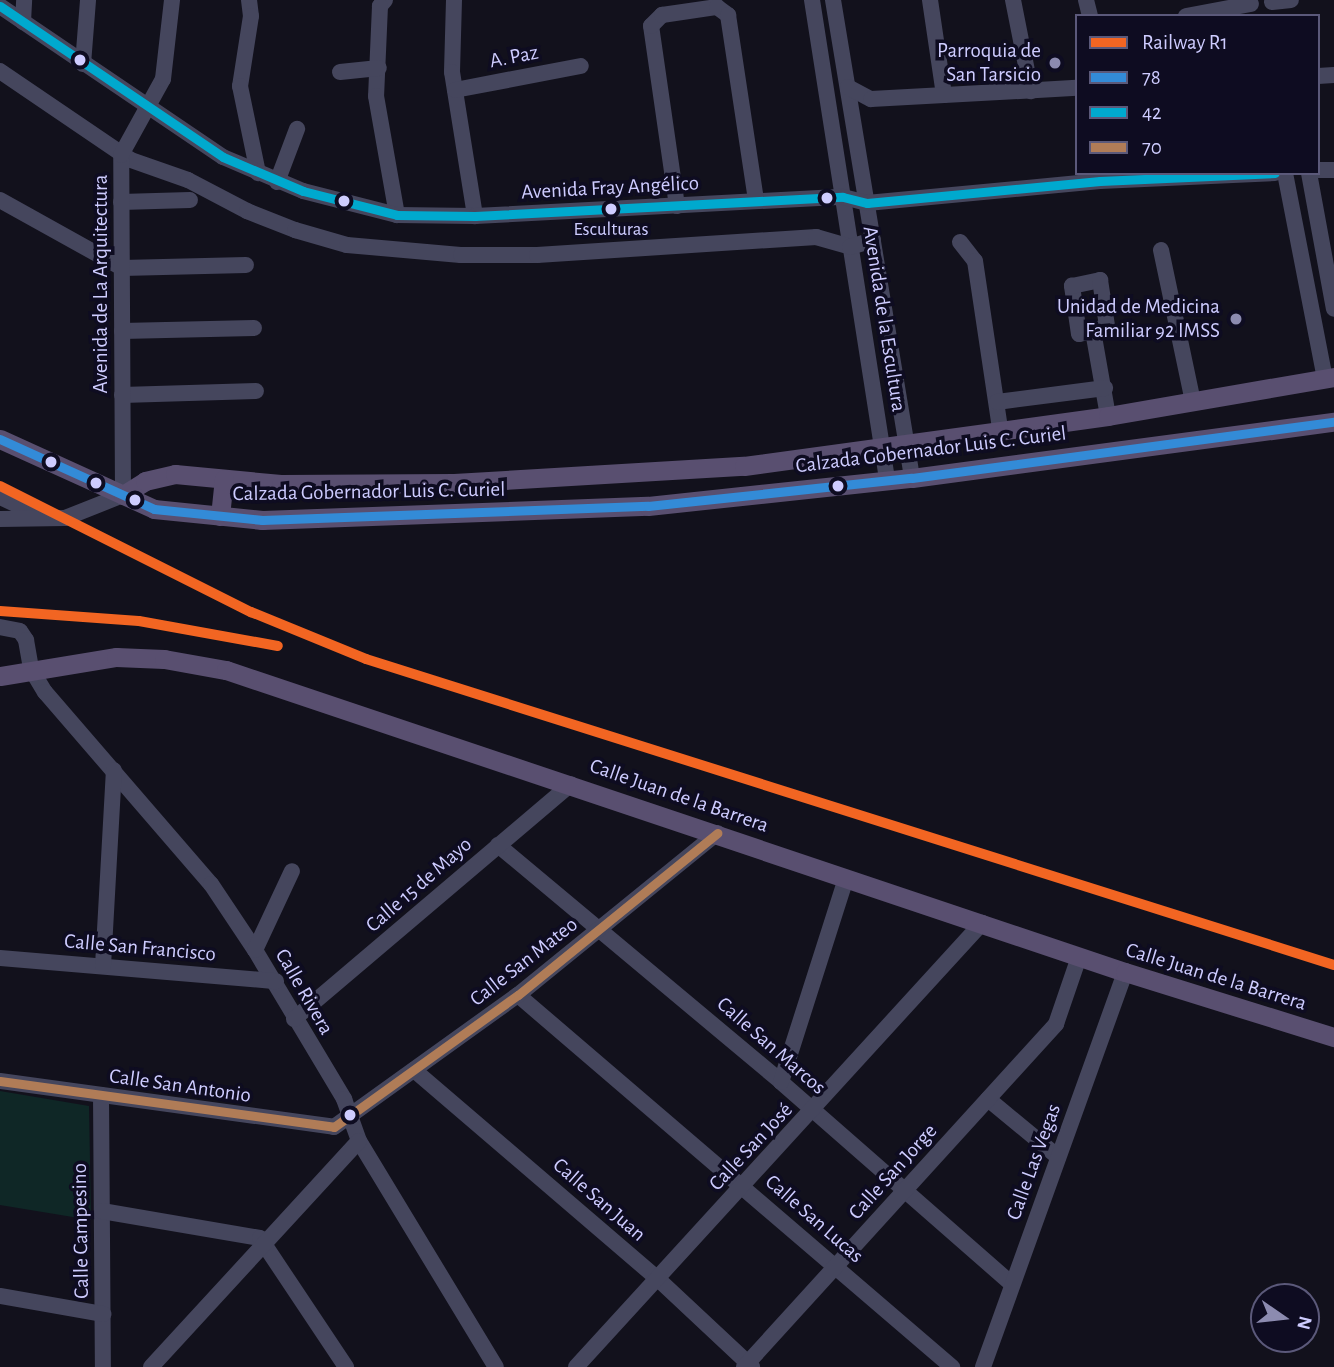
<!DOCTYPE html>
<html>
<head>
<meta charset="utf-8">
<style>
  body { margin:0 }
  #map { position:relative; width:1334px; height:1367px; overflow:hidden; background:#12111c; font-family:"Alegreya Sans",sans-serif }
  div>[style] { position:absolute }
  .green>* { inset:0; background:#0f2726 }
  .minor>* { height:16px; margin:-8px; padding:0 8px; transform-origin:8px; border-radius:8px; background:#45465d }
  .major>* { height:19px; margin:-9.5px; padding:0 9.5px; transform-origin:9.5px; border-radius:9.5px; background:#594f70 }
  .bus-1>* { height:9px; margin:-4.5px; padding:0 4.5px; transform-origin:4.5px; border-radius:4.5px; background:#338bd7 }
  .bus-2>* { height:9px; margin:-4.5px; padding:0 4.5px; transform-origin:4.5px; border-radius:4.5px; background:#00a9ce }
  .bus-3>* { height:9px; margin:-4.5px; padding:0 4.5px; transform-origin:4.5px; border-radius:4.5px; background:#b07c57 }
  .rail-1>* { height:10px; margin:-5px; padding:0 5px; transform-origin:5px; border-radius:5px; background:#f26522 }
  .dots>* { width:19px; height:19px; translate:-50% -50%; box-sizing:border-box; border:4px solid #0e0c21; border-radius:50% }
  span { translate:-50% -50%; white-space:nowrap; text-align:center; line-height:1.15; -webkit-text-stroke:7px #0e0c21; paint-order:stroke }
  .bus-label { font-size:19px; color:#ceccff }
  .poi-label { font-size:21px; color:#ceccff }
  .right { translate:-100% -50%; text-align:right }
  .street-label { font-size:21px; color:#ceccff }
  .legend { position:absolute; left:1075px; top:14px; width:245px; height:161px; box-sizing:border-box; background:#0e0c21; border:2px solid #5b597a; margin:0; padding:9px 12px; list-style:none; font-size:21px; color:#ceccff }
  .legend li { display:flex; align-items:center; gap:14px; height:35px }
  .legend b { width:35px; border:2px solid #5b597a }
  .north { position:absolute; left:1250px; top:1283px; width:70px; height:70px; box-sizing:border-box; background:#0e0c21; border:2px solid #5b597a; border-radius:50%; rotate:104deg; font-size:19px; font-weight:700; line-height:28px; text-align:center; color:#ceccff }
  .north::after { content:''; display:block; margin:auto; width:24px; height:32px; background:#8c8bb0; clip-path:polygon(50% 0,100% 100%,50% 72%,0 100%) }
</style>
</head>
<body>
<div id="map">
  <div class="green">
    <i style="clip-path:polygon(0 1091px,89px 1106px,91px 1220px,0 1205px)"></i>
  </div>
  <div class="minor">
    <i style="left:249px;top:0;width:16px;rotate:83deg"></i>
    <i style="left:251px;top:16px;width:71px;rotate:98.9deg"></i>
    <i style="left:240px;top:86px;width:89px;rotate:78.3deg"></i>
    <i style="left:385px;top:0;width:8px;rotate:130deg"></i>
    <i style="left:380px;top:6px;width:90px;rotate:92.5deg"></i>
    <i style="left:376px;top:96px;width:121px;rotate:80deg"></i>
    <i style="left:454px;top:0;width:72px;rotate:91.6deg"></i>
    <i style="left:452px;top:72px;width:146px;rotate:80.9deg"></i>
    <i style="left:812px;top:0;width:486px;rotate:81.1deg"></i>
    <i style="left:833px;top:0;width:484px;rotate:80.6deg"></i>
    <i style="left:930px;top:0;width:96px;rotate:81.6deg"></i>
    <i style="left:1013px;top:0;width:93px;rotate:78.8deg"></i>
    <i style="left:1086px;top:0;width:16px;rotate:76deg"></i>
    <i style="left:1272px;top:2px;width:19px;rotate:-6deg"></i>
    <i style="left:0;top:6px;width:269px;rotate:34.1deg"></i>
    <i style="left:223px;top:157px;width:87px;rotate:23deg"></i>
    <i style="left:303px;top:191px;width:97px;rotate:14.3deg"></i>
    <i style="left:397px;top:215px;width:78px;rotate:0.7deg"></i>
    <i style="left:475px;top:216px;width:368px;rotate:-3deg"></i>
    <i style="left:843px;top:197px;width:25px;rotate:14deg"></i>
    <i style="left:867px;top:203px;width:234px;rotate:-5.4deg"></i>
    <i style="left:1100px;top:181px;width:175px;rotate:-2.6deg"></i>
    <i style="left:1186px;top:16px;width:66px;rotate:-10.5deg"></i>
    <i style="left:23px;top:22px;width:22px;rotate:-87deg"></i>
    <i style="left:83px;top:64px;width:64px;rotate:-85.5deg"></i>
    <i style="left:0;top:71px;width:158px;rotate:34.2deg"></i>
    <i style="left:131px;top:160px;width:60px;rotate:19.3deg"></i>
    <i style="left:188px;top:180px;width:67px;rotate:27.7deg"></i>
    <i style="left:247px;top:211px;width:52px;rotate:21.6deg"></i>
    <i style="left:295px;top:230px;width:54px;rotate:16.1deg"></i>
    <i style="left:347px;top:245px;width:114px;rotate:5deg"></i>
    <i style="left:461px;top:255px;width:76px"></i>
    <i style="left:537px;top:255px;width:280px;rotate:-3.7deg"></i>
    <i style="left:816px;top:237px;width:35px;rotate:16deg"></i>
    <i style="left:850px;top:247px;width:24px;rotate:-17deg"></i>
    <i style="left:340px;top:72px;width:39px;rotate:-6deg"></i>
    <i style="left:1318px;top:76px;width:16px;rotate:-4deg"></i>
    <i style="left:848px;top:87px;width:26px;rotate:28deg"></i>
    <i style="left:871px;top:99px;width:206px;rotate:-3.1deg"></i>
    <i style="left:455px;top:90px;width:128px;rotate:-10.8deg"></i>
    <i style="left:1318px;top:170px;width:16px"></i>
    <i style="left:1285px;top:173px;width:209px;rotate:79deg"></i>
    <i style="left:1309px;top:173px;width:138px;rotate:79.6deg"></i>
    <i style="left:277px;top:182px;width:57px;rotate:-69.3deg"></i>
    <i style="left:0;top:200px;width:140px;rotate:29.1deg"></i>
    <i style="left:122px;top:268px;width:124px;rotate:-1.4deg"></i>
    <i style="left:121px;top:202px;width:69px;rotate:-1.7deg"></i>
    <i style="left:677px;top:206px;width:182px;rotate:-98.2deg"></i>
    <i style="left:651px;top:26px;width:16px;rotate:-45deg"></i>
    <i style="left:662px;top:15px;width:56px;rotate:-8.3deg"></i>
    <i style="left:717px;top:7px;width:14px;rotate:36deg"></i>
    <i style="left:728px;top:15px;width:188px;rotate:81.4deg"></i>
    <i style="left:960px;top:242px;width:24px;rotate:52deg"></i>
    <i style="left:975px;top:261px;width:170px;rotate:81.5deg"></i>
    <i style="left:1161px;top:250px;width:155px;rotate:78.1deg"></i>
    <i style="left:122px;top:331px;width:132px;rotate:-1.3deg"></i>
    <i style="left:1093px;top:331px;width:14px;rotate:168deg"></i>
    <i style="left:1079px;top:334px;width:49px;rotate:-98.3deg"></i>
    <i style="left:1072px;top:286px;width:29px;rotate:-12deg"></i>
    <i style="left:1100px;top:280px;width:47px;rotate:81.3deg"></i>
    <i style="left:1107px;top:326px;width:15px;rotate:160deg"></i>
    <i style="left:1093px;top:331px;width:86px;rotate:80deg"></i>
    <i style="left:122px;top:395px;width:134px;rotate:-1.7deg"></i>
    <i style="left:997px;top:402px;width:109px;rotate:-7.4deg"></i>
    <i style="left:0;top:497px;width:43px;rotate:24.8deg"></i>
    <i style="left:0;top:519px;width:65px;rotate:-0.9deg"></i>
    <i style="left:65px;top:518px;width:62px;rotate:-21.6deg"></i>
    <i style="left:123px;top:495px;width:340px;rotate:-90.3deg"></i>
    <i style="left:121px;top:155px;width:87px;rotate:-61.1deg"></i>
    <i style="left:163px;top:79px;width:80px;rotate:-83.5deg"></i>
    <i style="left:0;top:627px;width:20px;rotate:11deg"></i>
    <i style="left:20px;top:631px;width:11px;rotate:56deg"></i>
    <i style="left:26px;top:640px;width:29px;rotate:80deg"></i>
    <i style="left:31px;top:669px;width:27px;rotate:59deg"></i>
    <i style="left:45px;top:692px;width:254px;rotate:49.2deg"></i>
    <i style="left:211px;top:884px;width:79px;rotate:56.3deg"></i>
    <i style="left:255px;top:950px;width:174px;rotate:59.1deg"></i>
    <i style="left:344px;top:1099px;width:45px;rotate:70.3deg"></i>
    <i style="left:359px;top:1141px;width:264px;rotate:58.8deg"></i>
    <i style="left:498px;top:845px;width:369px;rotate:39.9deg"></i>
    <i style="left:781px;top:1082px;width:307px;rotate:41.2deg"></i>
    <i style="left:255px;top:950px;width:87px;rotate:-64.9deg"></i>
    <i style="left:0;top:958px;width:277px;rotate:4.8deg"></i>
    <i style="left:103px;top:966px;width:196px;rotate:-86.8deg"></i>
    <i style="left:518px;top:995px;width:572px;rotate:40.6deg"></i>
    <i style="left:294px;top:1019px;width:363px;rotate:-40.3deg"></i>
    <i style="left:414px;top:1070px;width:321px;rotate:40.6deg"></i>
    <i style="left:658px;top:1279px;width:129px;rotate:43.1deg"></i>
    <i style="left:0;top:1081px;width:337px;rotate:7.8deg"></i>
    <i style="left:334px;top:1127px;width:226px;rotate:-35.7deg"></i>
    <i style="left:518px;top:995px;width:257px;rotate:-39.1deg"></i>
    <i style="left:781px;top:1082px;width:214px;rotate:-72.3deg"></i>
    <i style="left:101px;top:1095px;width:272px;rotate:89.6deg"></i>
    <i style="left:988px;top:1099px;width:91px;rotate:39.6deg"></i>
    <i style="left:102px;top:1211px;width:160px;rotate:9.7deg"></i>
    <i style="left:260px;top:1238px;width:155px;rotate:56.3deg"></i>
    <i style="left:0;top:1296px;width:105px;rotate:9.9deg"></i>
    <i style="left:151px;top:1367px;width:307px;rotate:-47.4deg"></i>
    <i style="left:576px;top:1367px;width:602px;rotate:-47.56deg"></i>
    <i style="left:744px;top:1367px;width:464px;rotate:-47.7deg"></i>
    <i style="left:1056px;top:1024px;width:71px;rotate:-71.1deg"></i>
    <i style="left:983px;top:1367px;width:420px;rotate:-70.2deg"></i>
  </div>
  <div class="major">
    <i style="left:0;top:439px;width:169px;rotate:24.4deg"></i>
    <i style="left:154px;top:509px;width:109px;rotate:5.8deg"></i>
    <i style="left:262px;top:520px;width:386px;rotate:-2.1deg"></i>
    <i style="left:648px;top:506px;width:265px;rotate:-6.1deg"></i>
    <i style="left:912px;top:478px;width:426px;rotate:-7.6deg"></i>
    <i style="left:123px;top:495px;width:26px;rotate:-32deg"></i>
    <i style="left:145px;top:481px;width:31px;rotate:-13deg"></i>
    <i style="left:175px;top:474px;width:106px;rotate:5.4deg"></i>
    <i style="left:281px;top:484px;width:173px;rotate:-0.3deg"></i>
    <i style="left:454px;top:483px;width:290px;rotate:-3.4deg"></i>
    <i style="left:744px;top:466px;width:367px;rotate:-7.8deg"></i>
    <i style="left:1108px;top:416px;width:229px;rotate:-9.8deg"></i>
    <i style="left:220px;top:516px;width:37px;rotate:-84deg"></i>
    <i style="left:0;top:676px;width:118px;rotate:-9.3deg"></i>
    <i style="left:116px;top:657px;width:48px;rotate:2.4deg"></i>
    <i style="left:164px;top:659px;width:63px;rotate:10.1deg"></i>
    <i style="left:226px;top:670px;width:948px;rotate:18.57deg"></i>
    <i style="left:1125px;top:972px;width:219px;rotate:17.3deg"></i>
  </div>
  <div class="bus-1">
    <i style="left:0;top:439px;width:169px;rotate:24.4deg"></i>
    <i style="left:154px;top:509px;width:109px;rotate:5.8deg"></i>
    <i style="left:262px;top:520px;width:386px;rotate:-2.1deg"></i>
    <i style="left:648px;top:506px;width:265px;rotate:-6.1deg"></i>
    <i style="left:912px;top:478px;width:426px;rotate:-7.6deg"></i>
  </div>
  <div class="bus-2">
    <i style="left:0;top:6px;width:269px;rotate:34.1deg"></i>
    <i style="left:223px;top:157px;width:87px;rotate:23deg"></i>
    <i style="left:303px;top:191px;width:97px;rotate:14.3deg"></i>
    <i style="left:397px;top:215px;width:78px;rotate:0.7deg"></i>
    <i style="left:475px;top:216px;width:368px;rotate:-3deg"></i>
    <i style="left:843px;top:197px;width:25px;rotate:14deg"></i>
    <i style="left:867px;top:203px;width:234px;rotate:-5.4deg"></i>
    <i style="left:1100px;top:181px;width:175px;rotate:-2.6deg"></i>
  </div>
  <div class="bus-3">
    <i style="left:0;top:1081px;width:337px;rotate:7.8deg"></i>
    <i style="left:334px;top:1127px;width:226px;rotate:-35.7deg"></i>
    <i style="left:518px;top:995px;width:257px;rotate:-39.1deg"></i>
  </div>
  <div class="rail-1">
    <i style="left:0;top:486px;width:281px;rotate:26.7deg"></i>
    <i style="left:251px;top:612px;width:124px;rotate:22.2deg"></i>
    <i style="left:366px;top:659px;width:1015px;rotate:17.54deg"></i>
    <i style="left:0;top:611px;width:139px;rotate:4.1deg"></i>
    <i style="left:139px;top:621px;width:141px;rotate:10.2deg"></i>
  </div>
  <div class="dots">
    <i style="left:80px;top:60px;background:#ceccff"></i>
    <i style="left:1055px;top:63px;background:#8c8bb0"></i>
    <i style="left:827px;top:198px;background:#ceccff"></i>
    <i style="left:344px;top:201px;background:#ceccff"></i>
    <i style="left:611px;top:209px;background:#ceccff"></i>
    <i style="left:1236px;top:319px;background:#8c8bb0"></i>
    <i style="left:51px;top:462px;background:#ceccff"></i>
    <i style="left:96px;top:483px;background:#ceccff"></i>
    <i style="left:838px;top:486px;background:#ceccff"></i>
    <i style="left:135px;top:500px;background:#ceccff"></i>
    <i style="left:350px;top:1115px;background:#ceccff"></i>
  </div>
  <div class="bus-label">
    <span style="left:611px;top:230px">Esculturas</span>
  </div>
  <div class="poi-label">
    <span class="right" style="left:1041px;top:63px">Parroquia de<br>San Tarsicio</span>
    <span class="right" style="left:1220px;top:319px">Unidad de Medicina<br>Familiar 92 IMSS</span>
  </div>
  <div class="street-label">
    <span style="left:514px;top:57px;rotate:-11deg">A. Paz</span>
    <span style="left:610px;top:188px;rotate:-3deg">Avenida Fray Angélico</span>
    <span style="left:101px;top:284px;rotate:-90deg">Avenida de La Arquitectura</span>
    <span style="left:884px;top:319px;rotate:81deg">Avenida de la Escultura</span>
    <span style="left:931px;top:450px;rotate:-7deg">Calzada Gobernador Luis C. Curiel</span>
    <span style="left:369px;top:492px;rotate:-1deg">Calzada Gobernador Luis C. Curiel</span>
    <span style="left:679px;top:796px;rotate:19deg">Calle Juan de la Barrera</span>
    <span style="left:419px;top:885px;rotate:-41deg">Calle 15 de Mayo</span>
    <span style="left:140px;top:948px;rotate:5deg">Calle San Francisco</span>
    <span style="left:524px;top:962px;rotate:-38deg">Calle San Mateo</span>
    <span style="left:1216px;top:977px;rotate:17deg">Calle Juan de la Barrera</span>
    <span style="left:304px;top:992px;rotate:60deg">Calle Rivera</span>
    <span style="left:771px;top:1046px;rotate:41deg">Calle San Marcos</span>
    <span style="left:180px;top:1086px;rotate:8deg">Calle San Antonio</span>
    <span style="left:751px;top:1147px;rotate:-47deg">Calle San José</span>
    <span style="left:1034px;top:1162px;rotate:-70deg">Calle Las Vegas</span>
    <span style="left:893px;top:1172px;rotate:-48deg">Calle San Jorge</span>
    <span style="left:599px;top:1200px;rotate:41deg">Calle San Juan</span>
    <span style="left:814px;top:1219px;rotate:41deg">Calle San Lucas</span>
    <span style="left:81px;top:1231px;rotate:-91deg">Calle Campesino</span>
  </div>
  <ul class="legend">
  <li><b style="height:9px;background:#f26522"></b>Railway R1</li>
  <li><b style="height:9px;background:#338bd7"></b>78</li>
  <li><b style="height:9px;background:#00a9ce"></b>42</li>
  <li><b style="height:9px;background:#b07c57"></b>70</li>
  </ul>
  <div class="north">N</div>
</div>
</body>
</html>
